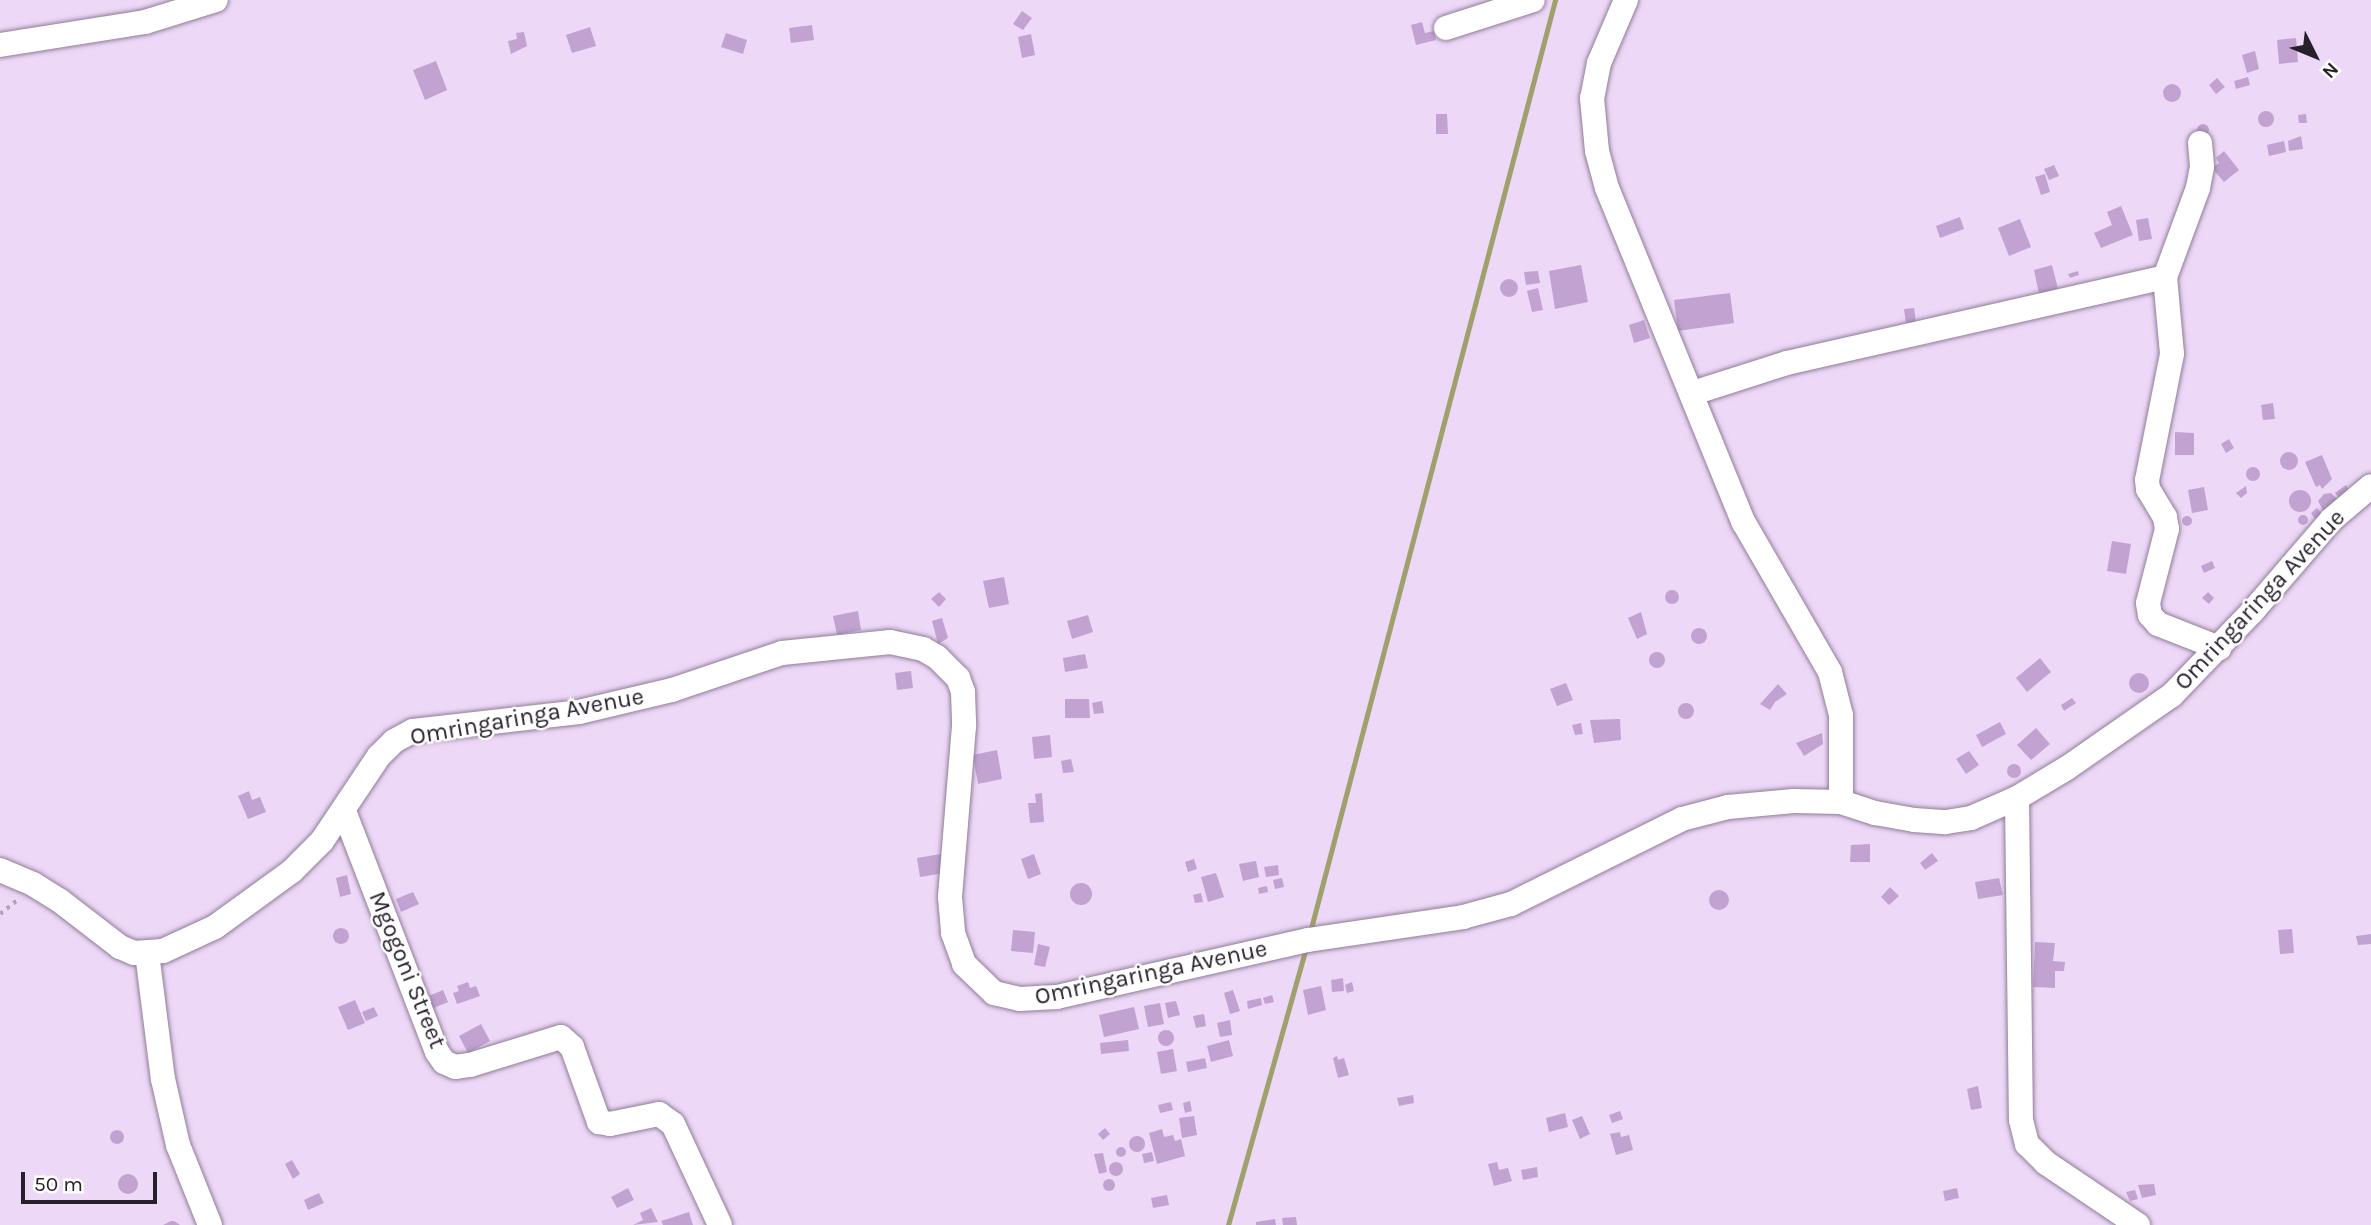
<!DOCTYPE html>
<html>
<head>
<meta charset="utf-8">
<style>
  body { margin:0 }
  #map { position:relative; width:2371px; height:1225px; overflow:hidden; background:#edd8f7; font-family:Karla,sans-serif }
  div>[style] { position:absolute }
  .stream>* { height:5px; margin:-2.5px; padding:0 2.5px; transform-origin:2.5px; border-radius:2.5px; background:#9ea16b }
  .building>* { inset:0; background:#c2a2d1 }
  .round { border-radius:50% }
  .path>* { height:3.5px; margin-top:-1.75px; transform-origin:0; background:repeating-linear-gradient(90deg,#b1a0b8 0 3.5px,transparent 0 8.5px) }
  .roads { filter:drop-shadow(0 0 2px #907d99) drop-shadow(0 0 2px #907d99) }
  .minor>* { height:24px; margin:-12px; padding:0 12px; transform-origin:12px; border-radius:12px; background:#fff }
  span { translate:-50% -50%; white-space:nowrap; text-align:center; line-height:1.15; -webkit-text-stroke:5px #fff; paint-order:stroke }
  .street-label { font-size:24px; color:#271f2a }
  .north { position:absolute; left:2280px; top:21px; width:70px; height:70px; -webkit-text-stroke:5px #fff; paint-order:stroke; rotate:133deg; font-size:19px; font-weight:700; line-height:28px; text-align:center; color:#271f2a }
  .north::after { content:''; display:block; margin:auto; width:24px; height:32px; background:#271f2a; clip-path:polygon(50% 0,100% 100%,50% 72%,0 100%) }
  .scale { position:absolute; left:21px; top:1172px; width:136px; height:32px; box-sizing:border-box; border:4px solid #271f2a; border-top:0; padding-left:9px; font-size:21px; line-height:24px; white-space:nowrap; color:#271f2a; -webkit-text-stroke:5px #fff; paint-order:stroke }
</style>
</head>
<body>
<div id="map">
  <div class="stream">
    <i style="left:1310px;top:932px;width:964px;rotate:-75.27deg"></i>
    <i style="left:1228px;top:1225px;width:288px;rotate:-74.3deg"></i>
  </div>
  <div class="building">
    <i style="clip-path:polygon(1022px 11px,1032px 18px,1023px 30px,1013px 24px)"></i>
    <i style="clip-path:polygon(1422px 22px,1425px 33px,1434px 31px,1436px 40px,1416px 45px,1411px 25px)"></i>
    <i style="clip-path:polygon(812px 25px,814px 40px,791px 43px,789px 28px)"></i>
    <i style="clip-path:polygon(590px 27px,596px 46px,572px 53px,566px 35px)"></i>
    <i style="clip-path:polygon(524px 32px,527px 46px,511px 54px,508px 41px,517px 39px,516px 33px)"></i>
    <i style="clip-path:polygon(726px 33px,747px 40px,743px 54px,721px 47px)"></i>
    <i style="clip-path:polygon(1031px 34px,1035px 55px,1022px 58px,1018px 37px)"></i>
    <i style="clip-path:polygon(2296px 38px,2298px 62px,2279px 64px,2277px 40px)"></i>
    <i style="clip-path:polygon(2255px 51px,2259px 69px,2247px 73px,2242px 55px)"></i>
    <i style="clip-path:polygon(436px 61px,447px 90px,425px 100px,413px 70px)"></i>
    <i style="clip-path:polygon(2248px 77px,2250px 85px,2236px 89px,2234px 81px)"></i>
    <i style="clip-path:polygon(2217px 78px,2225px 87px,2216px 94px,2209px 85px)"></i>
    <i class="round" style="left:2163px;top:84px;width:18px;height:18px"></i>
    <i class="round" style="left:2258px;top:111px;width:16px;height:16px"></i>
    <i style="clip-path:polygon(1436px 114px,1447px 114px,1448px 134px,1436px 134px)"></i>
    <i style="clip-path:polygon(2306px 114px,2307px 123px,2299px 123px,2298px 115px)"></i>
    <i class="round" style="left:2197px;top:124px;width:12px;height:12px"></i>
    <i style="clip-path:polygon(2301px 136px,2303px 149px,2289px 151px,2288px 141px)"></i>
    <i style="clip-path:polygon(2284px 141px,2286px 152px,2269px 156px,2267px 145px)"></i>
    <i style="clip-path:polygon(2224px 151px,2239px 170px,2224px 182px,2212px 168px,2219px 163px,2216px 158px)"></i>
    <i style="clip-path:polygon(2054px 165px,2059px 176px,2049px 180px,2044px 169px)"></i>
    <i style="clip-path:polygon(2045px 174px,2050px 192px,2041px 195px,2035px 177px)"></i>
    <i style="clip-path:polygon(2121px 206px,2133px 235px,2101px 248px,2094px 233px,2112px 225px,2107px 212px)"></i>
    <i style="clip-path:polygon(1960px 217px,1964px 229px,1940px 238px,1936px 226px)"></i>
    <i style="clip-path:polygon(2148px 218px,2152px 239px,2139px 241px,2136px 220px)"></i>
    <i style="clip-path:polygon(2020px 219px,2031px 247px,2009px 256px,1998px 228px)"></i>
    <i style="clip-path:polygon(1581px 265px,1588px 302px,1555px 309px,1549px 271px)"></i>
    <i style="clip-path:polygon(2052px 265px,2058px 289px,2039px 294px,2034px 270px)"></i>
    <i style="clip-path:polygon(1538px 271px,1540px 283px,1526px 285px,1524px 272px)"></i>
    <i style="clip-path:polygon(2078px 271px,2079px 275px,2070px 278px,2068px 274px)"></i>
    <i class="round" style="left:1500px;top:279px;width:18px;height:18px"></i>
    <i style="clip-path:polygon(1538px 288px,1543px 310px,1532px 312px,1527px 291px)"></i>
    <i style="clip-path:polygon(1730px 293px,1734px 323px,1678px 331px,1674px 300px)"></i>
    <i style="clip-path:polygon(1914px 308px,1916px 322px,1906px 324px,1904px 309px)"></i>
    <i style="clip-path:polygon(1644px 320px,1650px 338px,1634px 343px,1629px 325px)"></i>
    <i style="clip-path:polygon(2273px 403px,2275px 419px,2263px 420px,2261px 405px)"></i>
    <i style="clip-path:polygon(2175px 432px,2194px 433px,2194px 455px,2175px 455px)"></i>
    <i style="clip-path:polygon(2229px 439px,2234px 448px,2226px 453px,2221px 444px)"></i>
    <i class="round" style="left:2280px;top:452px;width:18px;height:18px"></i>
    <i style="clip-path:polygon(2322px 455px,2332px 479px,2322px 489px,2320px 485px,2316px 487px,2305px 462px)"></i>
    <i class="round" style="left:2246px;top:467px;width:14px;height:14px"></i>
    <i style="clip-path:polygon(2346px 485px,2351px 493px,2341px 500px,2335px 493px)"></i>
    <i style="clip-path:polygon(2246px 486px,2247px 493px,2241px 498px,2236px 493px)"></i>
    <i style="clip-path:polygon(2204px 487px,2208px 510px,2192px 513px,2188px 490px)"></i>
    <i class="round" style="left:2289px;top:490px;width:22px;height:22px"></i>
    <i style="clip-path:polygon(2331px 493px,2338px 500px,2324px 512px,2318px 501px,2324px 494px)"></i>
    <i style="clip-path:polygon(2317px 508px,2322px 514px,2315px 519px,2311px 513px)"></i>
    <i class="round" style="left:2298px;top:515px;width:10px;height:10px"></i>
    <i class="round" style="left:2182px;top:516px;width:10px;height:10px"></i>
    <i style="clip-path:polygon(2112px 541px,2131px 544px,2126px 574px,2107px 571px)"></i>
    <i style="clip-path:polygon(2212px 561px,2215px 568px,2204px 573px,2201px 566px)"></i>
    <i style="clip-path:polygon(1004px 577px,1009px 604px,989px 608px,983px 581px)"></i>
    <i class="round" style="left:1665px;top:590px;width:14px;height:14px"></i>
    <i style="clip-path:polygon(939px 592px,946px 599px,939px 607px,931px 599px)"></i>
    <i style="clip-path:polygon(2208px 592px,2214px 598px,2209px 604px,2202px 598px)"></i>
    <i style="clip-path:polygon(858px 611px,861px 630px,837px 635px,833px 616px)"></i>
    <i style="clip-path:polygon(1641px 612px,1647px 634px,1637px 639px,1628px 618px)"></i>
    <i style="clip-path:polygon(1088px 615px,1093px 632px,1072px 639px,1067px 621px)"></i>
    <i style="clip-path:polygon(942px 618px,948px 638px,938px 644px,932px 621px)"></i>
    <i class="round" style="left:1691px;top:628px;width:16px;height:16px"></i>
    <i class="round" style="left:1649px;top:652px;width:16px;height:16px"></i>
    <i style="clip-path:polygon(1085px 654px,1088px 668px,1065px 672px,1063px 658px)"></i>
    <i style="clip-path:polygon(2040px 658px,2051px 672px,2027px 692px,2016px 678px)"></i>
    <i style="clip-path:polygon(911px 671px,913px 688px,897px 690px,895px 673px)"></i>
    <i class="round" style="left:2129px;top:673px;width:20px;height:20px"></i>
    <i style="clip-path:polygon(1566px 683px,1573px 700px,1557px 706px,1550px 689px)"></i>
    <i style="clip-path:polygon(1778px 684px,1787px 694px,1775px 702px,1770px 710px,1760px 704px)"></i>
    <i style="clip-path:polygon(2072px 698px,2076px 703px,2064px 711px,2061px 705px)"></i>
    <i style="clip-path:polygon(1065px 699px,1089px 699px,1090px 718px,1065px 718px)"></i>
    <i style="clip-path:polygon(1102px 701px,1104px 713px,1094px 714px,1092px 703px)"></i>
    <i class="round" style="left:1678px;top:703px;width:16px;height:16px"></i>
    <i style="clip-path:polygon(1620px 719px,1621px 740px,1594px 743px,1590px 720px)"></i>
    <i style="clip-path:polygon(2000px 722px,2006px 734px,1982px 747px,1976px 735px)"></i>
    <i style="clip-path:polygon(1581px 723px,1583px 734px,1575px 735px,1572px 725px)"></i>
    <i style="clip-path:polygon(2036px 728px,2050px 744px,2031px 760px,2017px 745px)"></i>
    <i style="clip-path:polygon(1822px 733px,1823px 744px,1804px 756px,1796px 743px)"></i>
    <i style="clip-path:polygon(1050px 735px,1052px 757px,1034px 759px,1032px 737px)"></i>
    <i style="clip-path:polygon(997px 750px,1002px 779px,978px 784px,973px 755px)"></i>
    <i style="clip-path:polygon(1969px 751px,1979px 765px,1966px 774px,1956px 759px)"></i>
    <i style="clip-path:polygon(1071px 759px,1074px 772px,1063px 773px,1061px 761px)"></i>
    <i class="round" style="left:2007px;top:764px;width:14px;height:14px"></i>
    <i style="clip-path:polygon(249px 791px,252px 800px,260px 797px,266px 812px,248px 819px,238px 796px)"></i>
    <i style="clip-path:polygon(1042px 793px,1044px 822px,1030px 823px,1028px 803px,1036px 803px,1035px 794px)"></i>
    <i style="clip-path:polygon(1870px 844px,1870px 862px,1850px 862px,1851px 845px)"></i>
    <i style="clip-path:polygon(1932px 853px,1938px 861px,1925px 870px,1920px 863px)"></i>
    <i style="clip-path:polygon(941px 854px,944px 873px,920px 877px,917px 858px)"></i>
    <i style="clip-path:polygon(1034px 854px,1041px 874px,1028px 879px,1021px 859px)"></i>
    <i style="clip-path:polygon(1194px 859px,1197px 869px,1188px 872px,1185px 862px)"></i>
    <i style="clip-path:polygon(1256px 861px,1259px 877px,1243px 881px,1239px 864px)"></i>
    <i style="clip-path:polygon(1278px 865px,1279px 875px,1266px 877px,1264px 867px)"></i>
    <i style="clip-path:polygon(1216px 873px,1224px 897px,1208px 902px,1201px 877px)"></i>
    <i style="clip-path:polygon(347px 875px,351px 894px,340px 897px,336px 878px)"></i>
    <i style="clip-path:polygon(1282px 878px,1284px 887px,1275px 889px,1273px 880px)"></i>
    <i style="clip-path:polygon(1999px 878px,2003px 895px,1978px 899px,1975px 882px)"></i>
    <i class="round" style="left:1070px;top:883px;width:22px;height:22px"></i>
    <i style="clip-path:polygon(1267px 886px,1268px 892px,1259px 894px,1258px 888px)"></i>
    <i style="clip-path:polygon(1890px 887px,1899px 896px,1889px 905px,1881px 897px)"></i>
    <i class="round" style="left:1709px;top:890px;width:20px;height:20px"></i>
    <i style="clip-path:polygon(413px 892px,419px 904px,401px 912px,396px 899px)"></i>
    <i style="clip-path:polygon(1201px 893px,1203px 902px,1195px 903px,1193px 895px)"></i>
    <i class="round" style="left:333px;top:928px;width:16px;height:16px"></i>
    <i style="clip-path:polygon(2292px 929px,2294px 953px,2280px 954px,2278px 930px)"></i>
    <i style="clip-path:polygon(1013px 930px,1035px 932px,1033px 953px,1011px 951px)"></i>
    <i style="clip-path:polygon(2371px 934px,2371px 944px,2358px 945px,2356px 936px)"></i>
    <i style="clip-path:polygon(2035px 942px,2055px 943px,2053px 961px,2065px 962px,2064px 971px,2055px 971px,2055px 988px,2033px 987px)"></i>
    <i style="clip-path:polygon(1038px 944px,1050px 947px,1045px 967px,1034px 965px)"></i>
    <i style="clip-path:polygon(1343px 978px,1344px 991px,1332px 992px,1331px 980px)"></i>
    <i style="clip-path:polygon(468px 982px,470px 988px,476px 986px,480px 996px,457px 1004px,453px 993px,459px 991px,457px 986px)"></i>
    <i style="clip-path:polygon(1352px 982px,1354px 991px,1347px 993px,1345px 985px)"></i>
    <i style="clip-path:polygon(1321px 986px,1326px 1010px,1308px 1015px,1303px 990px)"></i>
    <i style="clip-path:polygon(443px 990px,448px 1002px,429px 1010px,424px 998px)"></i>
    <i style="clip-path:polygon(1233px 990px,1240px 1011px,1230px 1014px,1224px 993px)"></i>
    <i style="clip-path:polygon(1272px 995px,1274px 1002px,1265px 1004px,1263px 998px)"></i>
    <i style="clip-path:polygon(1261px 998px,1262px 1005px,1248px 1009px,1247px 1001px)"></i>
    <i style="clip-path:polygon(355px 1000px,365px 1023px,348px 1030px,338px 1007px)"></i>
    <i style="clip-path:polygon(1176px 1001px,1180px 1015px,1168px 1018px,1165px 1003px)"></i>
    <i style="clip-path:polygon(1160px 1003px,1164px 1024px,1148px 1027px,1144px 1006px)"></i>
    <i style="clip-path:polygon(374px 1007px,378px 1016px,366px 1021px,362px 1012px)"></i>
    <i style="clip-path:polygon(1134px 1007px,1139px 1029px,1104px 1037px,1099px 1015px)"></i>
    <i style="clip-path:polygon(1204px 1014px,1206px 1026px,1196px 1028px,1193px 1016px)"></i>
    <i style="clip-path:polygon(1230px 1020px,1232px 1035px,1220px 1037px,1217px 1023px)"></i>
    <i style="clip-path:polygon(481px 1024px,490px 1041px,468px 1053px,459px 1036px)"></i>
    <i class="round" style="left:1158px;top:1030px;width:16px;height:16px"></i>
    <i style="clip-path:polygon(1128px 1040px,1129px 1051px,1101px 1054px,1100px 1043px)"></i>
    <i style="clip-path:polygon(1229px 1040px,1233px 1056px,1211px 1062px,1207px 1046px)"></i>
    <i style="clip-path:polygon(1173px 1049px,1177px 1071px,1161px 1074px,1157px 1052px)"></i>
    <i style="clip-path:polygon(1337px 1056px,1338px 1060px,1344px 1058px,1349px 1075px,1338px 1078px,1333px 1058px)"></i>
    <i style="clip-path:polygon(1205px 1058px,1207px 1068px,1188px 1072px,1186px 1062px)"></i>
    <i style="clip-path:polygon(1978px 1086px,1982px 1108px,1971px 1110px,1967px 1089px)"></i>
    <i style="clip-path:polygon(1413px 1095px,1414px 1103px,1399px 1106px,1397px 1098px)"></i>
    <i style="clip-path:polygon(1190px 1101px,1192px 1111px,1185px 1113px,1183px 1103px)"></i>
    <i style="clip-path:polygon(1171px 1102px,1173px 1110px,1160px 1113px,1158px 1105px)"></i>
    <i style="clip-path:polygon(1620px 1111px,1623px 1119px,1612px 1123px,1609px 1115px)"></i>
    <i style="clip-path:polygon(1565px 1113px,1568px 1127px,1549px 1132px,1546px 1118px)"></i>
    <i style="clip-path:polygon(1194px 1116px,1197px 1135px,1182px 1138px,1179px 1118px)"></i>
    <i style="clip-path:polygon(1582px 1116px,1590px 1134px,1580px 1139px,1572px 1120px)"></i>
    <i style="clip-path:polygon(1105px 1128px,1110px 1134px,1103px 1140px,1098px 1134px)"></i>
    <i style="clip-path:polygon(1162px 1129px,1164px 1137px,1173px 1135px,1175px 1141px,1181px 1139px,1185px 1156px,1157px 1164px,1149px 1133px)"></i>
    <i class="round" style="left:110px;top:1130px;width:14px;height:14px"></i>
    <i style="clip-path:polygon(1620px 1132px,1621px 1137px,1629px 1135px,1633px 1150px,1616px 1155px,1610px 1134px)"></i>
    <i class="round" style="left:1129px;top:1136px;width:16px;height:16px"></i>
    <i class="round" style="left:1116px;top:1147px;width:10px;height:10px"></i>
    <i style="clip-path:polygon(1152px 1152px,1154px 1161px,1144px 1163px,1142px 1154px)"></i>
    <i style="clip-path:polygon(1103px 1153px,1107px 1172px,1099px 1174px,1094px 1154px)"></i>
    <i style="clip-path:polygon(292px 1160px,300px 1174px,293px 1179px,285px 1164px)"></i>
    <i class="round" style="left:1109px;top:1162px;width:14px;height:14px"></i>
    <i style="clip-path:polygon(1497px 1162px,1499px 1170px,1508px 1168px,1512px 1181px,1494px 1186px,1488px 1164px)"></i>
    <i style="clip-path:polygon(1537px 1167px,1538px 1177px,1523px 1180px,1521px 1170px)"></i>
    <i class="round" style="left:118px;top:1174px;width:20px;height:20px"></i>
    <i class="round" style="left:1103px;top:1179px;width:12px;height:12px"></i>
    <i style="clip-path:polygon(2154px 1184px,2156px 1195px,2142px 1198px,2138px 1185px)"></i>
    <i style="clip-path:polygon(628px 1188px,634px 1200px,617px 1208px,611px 1197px)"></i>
    <i style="clip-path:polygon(1957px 1188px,1959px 1198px,1945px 1201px,1943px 1191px)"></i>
    <i style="clip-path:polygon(2135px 1190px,2138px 1199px,2130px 1201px,2126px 1192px)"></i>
    <i style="clip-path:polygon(319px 1193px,324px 1203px,308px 1210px,304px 1200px)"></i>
    <i style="clip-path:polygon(1167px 1195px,1169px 1205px,1153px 1208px,1151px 1198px)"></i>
    <i style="clip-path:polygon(651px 1208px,658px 1222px,633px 1225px,643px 1220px,640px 1213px)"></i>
    <i style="clip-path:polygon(689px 1212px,693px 1225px,663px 1225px,661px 1221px)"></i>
    <i style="clip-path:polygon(1296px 1217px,1297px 1225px,1283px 1225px,1282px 1218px)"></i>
    <i style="clip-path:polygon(1275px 1219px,1276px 1225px,1256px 1225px,1256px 1222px)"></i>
    <i style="clip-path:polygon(171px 1221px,174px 1221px,180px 1225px,163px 1225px)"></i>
  </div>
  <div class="path">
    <i style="left:0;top:914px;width:22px;rotate:-39deg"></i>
  </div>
  <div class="roads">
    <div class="minor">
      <i style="left:1626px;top:0;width:69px;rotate:113.2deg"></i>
      <i style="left:1599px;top:63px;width:36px;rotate:101deg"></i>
      <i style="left:1592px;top:98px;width:53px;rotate:84.6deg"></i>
      <i style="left:1597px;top:151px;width:38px;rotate:75deg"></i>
      <i style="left:1607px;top:188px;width:362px;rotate:67.8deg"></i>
      <i style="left:1744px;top:523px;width:172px;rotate:60deg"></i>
      <i style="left:1830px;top:672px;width:44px;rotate:75.7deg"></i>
      <i style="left:1841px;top:715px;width:87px;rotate:90deg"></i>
      <i style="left:1446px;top:28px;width:91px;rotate:-17.8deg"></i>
      <i style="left:0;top:45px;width:147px;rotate:-9deg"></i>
      <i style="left:145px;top:22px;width:74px;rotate:-17.2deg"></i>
      <i style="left:2200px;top:143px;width:24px;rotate:85deg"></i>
      <i style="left:2202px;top:167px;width:21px;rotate:101deg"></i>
      <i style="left:2198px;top:188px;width:95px;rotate:110.3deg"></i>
      <i style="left:2165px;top:277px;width:77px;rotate:84.8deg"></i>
      <i style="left:2172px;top:354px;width:128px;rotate:101.2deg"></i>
      <i style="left:2147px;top:480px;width:9px;rotate:84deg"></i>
      <i style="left:2148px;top:489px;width:33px;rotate:59deg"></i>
      <i style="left:2165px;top:517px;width:12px;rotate:81deg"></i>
      <i style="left:2167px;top:529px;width:76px;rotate:104.4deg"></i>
      <i style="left:2148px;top:603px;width:12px;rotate:81deg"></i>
      <i style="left:2150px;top:615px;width:12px;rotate:48deg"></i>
      <i style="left:2158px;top:624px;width:66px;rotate:21.5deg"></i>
      <i style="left:1693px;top:393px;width:99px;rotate:-17.7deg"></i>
      <i style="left:1787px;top:363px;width:388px;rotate:-12.8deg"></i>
      <i style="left:2017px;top:798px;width:322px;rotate:89.3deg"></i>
      <i style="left:2021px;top:1120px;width:25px;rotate:76deg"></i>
      <i style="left:2027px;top:1144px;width:27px;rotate:45deg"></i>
      <i style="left:2046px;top:1163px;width:111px;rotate:34deg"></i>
      <i style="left:344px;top:811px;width:258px;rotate:68.9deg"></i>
      <i style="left:437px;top:1052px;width:12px;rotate:55deg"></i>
      <i style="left:444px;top:1062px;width:12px;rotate:24deg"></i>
      <i style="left:455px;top:1067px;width:15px;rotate:-8deg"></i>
      <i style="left:470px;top:1065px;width:95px;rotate:-17.1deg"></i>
      <i style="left:561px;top:1037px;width:15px;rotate:42deg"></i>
      <i style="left:572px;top:1047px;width:80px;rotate:70.2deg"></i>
      <i style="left:599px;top:1122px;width:11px;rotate:10deg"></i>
      <i style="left:610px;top:1124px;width:50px;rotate:-11.5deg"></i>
      <i style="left:659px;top:1114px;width:17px;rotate:36deg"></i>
      <i style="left:673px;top:1124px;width:111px;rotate:65deg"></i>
      <i style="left:0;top:870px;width:36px;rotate:23deg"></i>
      <i style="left:33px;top:884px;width:31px;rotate:32deg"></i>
      <i style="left:59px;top:900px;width:77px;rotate:37.6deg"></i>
      <i style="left:120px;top:947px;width:15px;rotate:23deg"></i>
      <i style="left:134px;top:953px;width:29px;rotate:-4deg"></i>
      <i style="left:163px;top:951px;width:57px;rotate:-24.8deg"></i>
      <i style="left:215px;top:927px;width:95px;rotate:-36deg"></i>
      <i style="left:292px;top:871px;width:42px;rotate:-45deg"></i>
      <i style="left:322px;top:841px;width:102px;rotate:-56.2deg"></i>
      <i style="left:379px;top:756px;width:21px;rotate:-45deg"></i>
      <i style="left:394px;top:741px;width:21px;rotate:-28deg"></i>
      <i style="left:413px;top:731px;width:167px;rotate:-6.5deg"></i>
      <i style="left:579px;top:712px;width:96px;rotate:-13.3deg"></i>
      <i style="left:672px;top:690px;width:116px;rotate:-18.6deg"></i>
      <i style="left:782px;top:653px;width:109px;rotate:-5.8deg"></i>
      <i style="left:890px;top:642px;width:34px;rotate:12deg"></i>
      <i style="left:923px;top:649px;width:16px;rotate:30deg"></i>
      <i style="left:937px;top:657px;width:30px;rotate:45deg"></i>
      <i style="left:958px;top:678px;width:15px;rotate:70deg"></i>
      <i style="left:963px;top:692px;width:34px;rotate:88deg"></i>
      <i style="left:964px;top:726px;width:172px;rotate:94.7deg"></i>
      <i style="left:950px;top:897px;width:36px;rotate:85deg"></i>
      <i style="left:953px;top:933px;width:33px;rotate:70deg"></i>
      <i style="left:964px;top:964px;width:42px;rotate:44deg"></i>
      <i style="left:994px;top:993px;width:26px;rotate:13deg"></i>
      <i style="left:1019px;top:999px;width:38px;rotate:-3deg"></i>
      <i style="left:1057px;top:997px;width:257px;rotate:-12.8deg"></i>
      <i style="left:1308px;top:940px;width:157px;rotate:-8.4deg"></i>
      <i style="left:1463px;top:917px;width:50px;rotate:-15.2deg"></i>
      <i style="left:1511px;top:904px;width:191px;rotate:-26.4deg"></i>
      <i style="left:1682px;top:819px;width:48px;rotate:-14.6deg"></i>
      <i style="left:1728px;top:807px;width:66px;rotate:-5.2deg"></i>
      <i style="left:1794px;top:801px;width:47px;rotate:1.2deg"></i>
      <i style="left:1841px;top:802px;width:36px;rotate:18deg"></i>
      <i style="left:1875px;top:813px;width:40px;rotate:10deg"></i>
      <i style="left:1914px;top:820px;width:32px;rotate:4deg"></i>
      <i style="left:1946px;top:822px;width:25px;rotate:-9deg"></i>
      <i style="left:1971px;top:818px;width:50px;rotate:-23.5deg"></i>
      <i style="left:2017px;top:798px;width:58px;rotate:-31deg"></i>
      <i style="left:2067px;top:768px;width:128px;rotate:-34.8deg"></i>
      <i style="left:2172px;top:695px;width:115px;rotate:-46.1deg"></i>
      <i style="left:2252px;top:612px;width:121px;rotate:-49.3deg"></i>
      <i style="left:2331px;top:520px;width:52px;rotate:-40.4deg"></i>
      <i style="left:147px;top:953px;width:127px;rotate:82.8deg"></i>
      <i style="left:163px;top:1079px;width:68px;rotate:77.2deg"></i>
      <i style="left:178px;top:1145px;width:86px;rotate:68.2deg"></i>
    </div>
  </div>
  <div class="street-label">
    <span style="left:2260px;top:600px;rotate:-47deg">Omringaringa Avenue</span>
    <span style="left:527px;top:717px;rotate:-10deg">Omringaringa Avenue</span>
    <span style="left:407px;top:970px;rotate:68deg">Mgogoni Street</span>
    <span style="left:1151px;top:973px;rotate:-12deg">Omringaringa Avenue</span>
  </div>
  <div class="north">N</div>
  <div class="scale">50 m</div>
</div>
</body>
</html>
